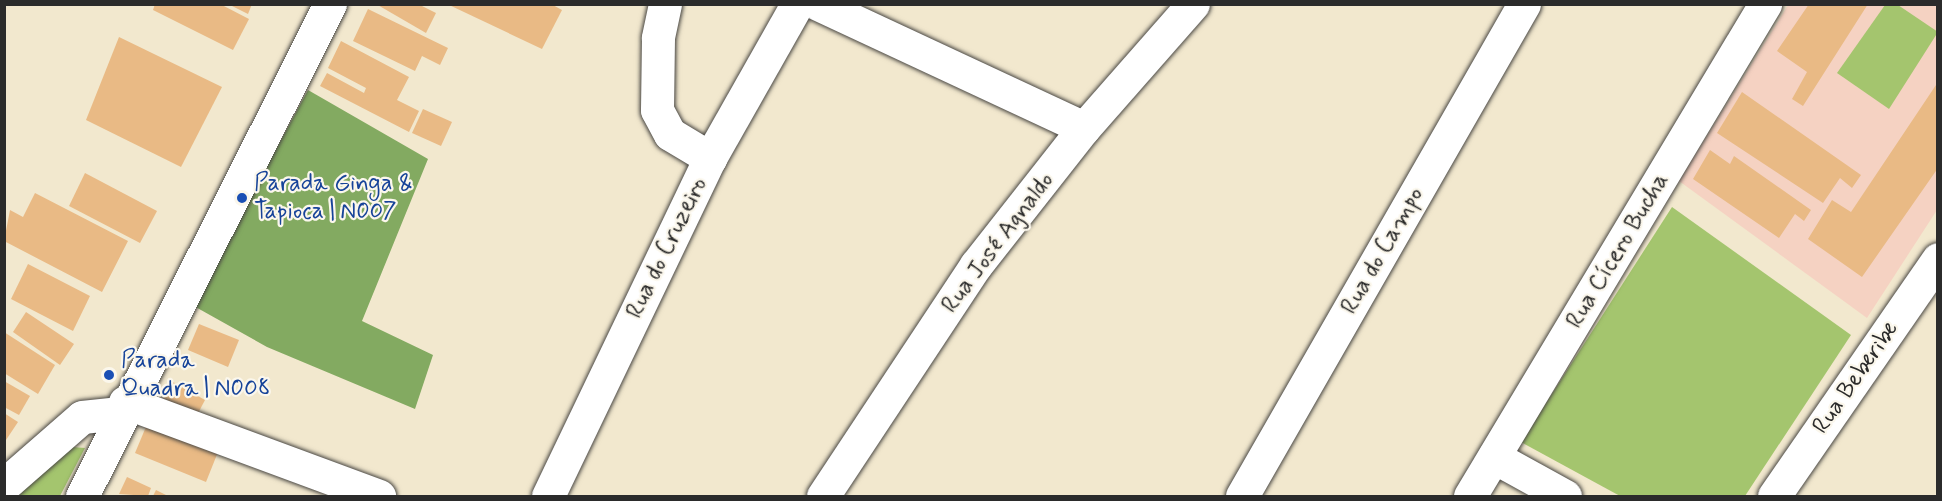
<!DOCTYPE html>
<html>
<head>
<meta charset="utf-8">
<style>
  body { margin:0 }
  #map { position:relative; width:1942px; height:501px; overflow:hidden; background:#f2e8ce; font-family:Mynerve,sans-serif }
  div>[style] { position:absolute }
  .built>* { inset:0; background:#f5d2c2 }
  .green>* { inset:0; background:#a4c56e }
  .forest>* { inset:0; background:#83aa61 }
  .building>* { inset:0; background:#e9ba85 }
  .roads { filter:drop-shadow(0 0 2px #494743) drop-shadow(0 0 2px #494743) }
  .minor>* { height:33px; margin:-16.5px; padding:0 16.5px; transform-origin:16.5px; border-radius:16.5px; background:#fff }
  .dots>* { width:16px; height:16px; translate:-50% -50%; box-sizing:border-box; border:3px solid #fbf7ec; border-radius:50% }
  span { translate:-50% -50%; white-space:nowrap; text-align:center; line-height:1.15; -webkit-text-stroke:4.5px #fbf7ec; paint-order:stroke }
  .transit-label { font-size:24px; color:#164399 }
  .left { translate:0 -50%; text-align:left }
  .street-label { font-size:24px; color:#2b2b2b }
  .frame { position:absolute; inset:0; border:6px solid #2b2b2b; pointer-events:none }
</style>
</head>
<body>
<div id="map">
  <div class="built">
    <i style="clip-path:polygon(1788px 5px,1937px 5px,1937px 210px,1867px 318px,1679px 181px)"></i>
  </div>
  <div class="green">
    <i style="clip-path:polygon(1885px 5px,1898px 5px,1938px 32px,1889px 109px,1837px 73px)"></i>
    <i style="clip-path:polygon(1672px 207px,1851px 335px,1745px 496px,1620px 496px,1521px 442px)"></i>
    <i style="clip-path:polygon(72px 447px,85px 448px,60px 496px,18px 496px)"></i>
  </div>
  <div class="forest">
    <i style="clip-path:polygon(308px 90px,428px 159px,362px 321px,433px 355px,415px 409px,267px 347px,192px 305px)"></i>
  </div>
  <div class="building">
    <i style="clip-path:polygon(155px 4px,220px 4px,249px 19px,233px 50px,153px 10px)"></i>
    <i style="clip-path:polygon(228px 4px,252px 4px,248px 14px)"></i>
    <i style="clip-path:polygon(376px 4px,418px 4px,436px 13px,426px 33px)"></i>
    <i style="clip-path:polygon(447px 4px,551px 4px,562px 10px,542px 49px)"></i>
    <i style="clip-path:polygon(1809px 4px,1868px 4px,1803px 106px,1792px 99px,1807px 72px,1777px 51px)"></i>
    <i style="clip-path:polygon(368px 9px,448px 48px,440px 65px,422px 56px,415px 71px,353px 41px)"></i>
    <i style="clip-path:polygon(119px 37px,222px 87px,181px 167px,86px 120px)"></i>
    <i style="clip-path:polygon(341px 41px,409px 77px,397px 100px,419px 111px,409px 132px,320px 86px,327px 73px,364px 93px,366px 88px,328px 68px)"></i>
    <i style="clip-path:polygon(1938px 82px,1938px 168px,1862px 277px,1808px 239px,1832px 200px,1851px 212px)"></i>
    <i style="clip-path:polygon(1742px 92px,1861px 175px,1852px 188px,1840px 178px,1823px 203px,1717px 133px)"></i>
    <i style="clip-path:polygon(423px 109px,452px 122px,441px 146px,412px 133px)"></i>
    <i style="clip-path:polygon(1710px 150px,1730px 164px,1734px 156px,1811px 210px,1804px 221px,1795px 214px,1779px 238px,1693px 179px)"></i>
    <i style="clip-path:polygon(85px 173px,157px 211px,140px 243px,69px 206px)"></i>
    <i style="clip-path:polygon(35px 193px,128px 241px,102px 292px,4px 241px,10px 210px,23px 217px)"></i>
    <i style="clip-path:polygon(28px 264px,90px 296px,73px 331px,11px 299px)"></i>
    <i style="clip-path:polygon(26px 312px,74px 344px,60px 365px,13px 332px)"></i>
    <i style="clip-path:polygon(199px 324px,239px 340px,228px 367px,188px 350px)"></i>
    <i style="clip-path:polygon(4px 332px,55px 365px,38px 394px,4px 373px)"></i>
    <i style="clip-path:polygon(4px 381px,30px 396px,19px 415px,4px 407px)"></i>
    <i style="clip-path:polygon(173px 382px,205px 400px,195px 419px,162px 401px)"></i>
    <i style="clip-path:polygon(4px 413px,18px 422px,4px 443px)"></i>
    <i style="clip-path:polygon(148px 422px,218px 452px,206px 482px,135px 453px)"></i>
    <i style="clip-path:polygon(127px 477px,151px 488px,148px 496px,119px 494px)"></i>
    <i style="clip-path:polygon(156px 490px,168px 496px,153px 496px)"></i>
  </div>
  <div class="roads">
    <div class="minor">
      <i style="left:665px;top:4px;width:35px;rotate:102deg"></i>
      <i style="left:658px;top:38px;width:72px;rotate:90.8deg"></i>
      <i style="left:657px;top:110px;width:27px;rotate:62deg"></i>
      <i style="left:670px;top:134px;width:47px;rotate:31deg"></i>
      <i style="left:818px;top:4px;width:293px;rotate:25deg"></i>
      <i style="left:125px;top:402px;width:271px;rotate:20.3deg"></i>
      <i style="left:1494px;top:457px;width:81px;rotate:28.8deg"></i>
      <i style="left:4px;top:485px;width:103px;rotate:-41.1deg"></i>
      <i style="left:82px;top:417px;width:38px;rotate:-6deg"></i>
      <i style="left:82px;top:496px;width:551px;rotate:-63.25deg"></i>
      <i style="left:548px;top:496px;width:375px;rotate:-64.4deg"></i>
      <i style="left:710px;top:158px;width:177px;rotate:-60.5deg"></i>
      <i style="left:823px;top:496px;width:277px;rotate:-56.5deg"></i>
      <i style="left:976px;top:265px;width:174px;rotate:-51.8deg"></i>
      <i style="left:1084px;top:128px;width:165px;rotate:-48.7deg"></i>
      <i style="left:1242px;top:496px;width:567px;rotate:-60.18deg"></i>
      <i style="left:1470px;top:496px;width:574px;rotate:-59.05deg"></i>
      <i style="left:1774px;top:496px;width:288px;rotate:-55.3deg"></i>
    </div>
  </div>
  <div class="dots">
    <i style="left:242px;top:198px;background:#1a4fb4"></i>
    <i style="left:109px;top:375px;background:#1a4fb4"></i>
  </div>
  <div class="transit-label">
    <span class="left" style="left:254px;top:198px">Parada Ginga &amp;<br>Tapioca | N007</span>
    <span class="left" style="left:121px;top:375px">Parada<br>Quadra | N008</span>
  </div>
  <div class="street-label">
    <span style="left:998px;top:243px;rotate:-53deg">Rua José Agnaldo</span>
    <span style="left:667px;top:248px;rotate:-64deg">Rua do Cruzeiro</span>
    <span style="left:1383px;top:251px;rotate:-60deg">Rua do Campo</span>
    <span style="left:1618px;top:251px;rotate:-59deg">Rua Cícero Bucha</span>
    <span style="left:1856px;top:378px;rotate:-55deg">Rua Beberibe</span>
  </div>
  <div class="frame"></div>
</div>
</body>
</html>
